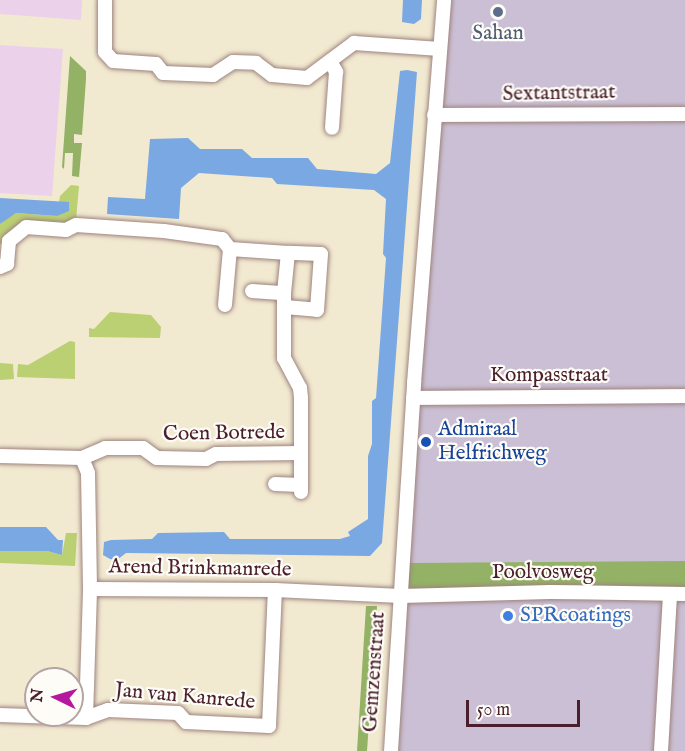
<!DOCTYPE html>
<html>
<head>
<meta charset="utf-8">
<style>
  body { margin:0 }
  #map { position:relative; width:685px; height:751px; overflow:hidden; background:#f2e9d1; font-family:"IM FELL English",serif }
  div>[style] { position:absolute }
  .built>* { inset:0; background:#ecd1ea }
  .industrial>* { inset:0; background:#cbbfd5 }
  .green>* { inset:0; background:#bbcf73 }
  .forest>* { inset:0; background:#94b265 }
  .water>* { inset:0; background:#7aa8e3 }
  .roads { filter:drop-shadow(0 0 2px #9e847e) drop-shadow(0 0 2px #9e847e) }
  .street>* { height:14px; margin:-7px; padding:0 7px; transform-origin:7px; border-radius:7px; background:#fff }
  .dots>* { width:16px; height:16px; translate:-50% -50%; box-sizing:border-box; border:3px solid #fdfcf7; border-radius:50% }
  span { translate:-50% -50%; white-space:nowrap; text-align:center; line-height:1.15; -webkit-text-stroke:4.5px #fdfcf7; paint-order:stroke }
  .service-label { font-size:21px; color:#4e5e75 }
  .street-label { font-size:21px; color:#4a1f2b }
  .transit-label { font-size:21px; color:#164399 }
  .left { translate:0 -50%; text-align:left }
  .shop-label { font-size:21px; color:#366cbe }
  .north { position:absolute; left:24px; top:667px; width:60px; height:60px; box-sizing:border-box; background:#fdfcf7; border:2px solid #b5a4a5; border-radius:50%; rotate:275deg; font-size:16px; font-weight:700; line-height:24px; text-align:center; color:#4a1f2b }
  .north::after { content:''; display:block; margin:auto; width:21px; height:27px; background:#b5179e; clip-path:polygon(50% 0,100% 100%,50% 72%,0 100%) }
  .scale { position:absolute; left:466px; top:700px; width:114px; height:27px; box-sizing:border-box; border:3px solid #4a1f2b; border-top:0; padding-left:8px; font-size:18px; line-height:21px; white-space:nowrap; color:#4a1f2b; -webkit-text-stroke:4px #fdfcf7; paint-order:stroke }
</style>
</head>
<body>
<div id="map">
  <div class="built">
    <i style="clip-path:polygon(0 0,82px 0,81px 20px,0 14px)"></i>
    <i style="clip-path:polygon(0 45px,63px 49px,52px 196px,0 193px)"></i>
  </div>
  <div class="industrial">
    <i style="clip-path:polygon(443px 0,685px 0,685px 751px,393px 751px)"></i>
  </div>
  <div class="green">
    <i style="clip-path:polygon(71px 185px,79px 186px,76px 220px,65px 225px,20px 223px,5px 235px,3px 244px,0 244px,0 224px,8px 217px,16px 213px,57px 216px,69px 203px,59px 202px,60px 196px)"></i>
    <i style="clip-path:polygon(110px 312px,151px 315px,161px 327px,160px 338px,89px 337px,89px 328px,94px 329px)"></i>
    <i style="clip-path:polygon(70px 341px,75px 342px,75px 379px,17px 377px,18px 364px,28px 365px)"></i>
    <i style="clip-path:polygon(0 363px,13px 364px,14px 379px,0 380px)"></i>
    <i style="clip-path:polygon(66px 533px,77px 533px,75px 566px,0 563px,0 551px,47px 551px,62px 555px)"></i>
  </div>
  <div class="forest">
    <i style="clip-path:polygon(70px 56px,86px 71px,86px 79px,82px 135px,74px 134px,74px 143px,82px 143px,79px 177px,72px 176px,73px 153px,65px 153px,64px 169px,62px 167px)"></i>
    <i style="clip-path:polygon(685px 561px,685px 589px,418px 592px,408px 586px,409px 563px)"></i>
    <i style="clip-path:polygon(366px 606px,377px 606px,367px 751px,357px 751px)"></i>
  </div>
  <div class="water">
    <i style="clip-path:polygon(403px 0,422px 0,421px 19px,414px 24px,402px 22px)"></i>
    <i style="clip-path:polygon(407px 70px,417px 72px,382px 543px,370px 556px,126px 553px,117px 560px,110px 559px,103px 555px,104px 542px,111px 540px,152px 539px,158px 533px,224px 532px,230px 539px,340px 539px,350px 536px,348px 532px,368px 519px,368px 456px,372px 444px,372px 401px,376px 398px,386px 258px,383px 254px,386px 199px,374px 190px,277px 184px,272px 178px,199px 173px,181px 188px,179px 219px,107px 214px,108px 197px,145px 199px,150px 139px,188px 138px,200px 149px,242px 149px,252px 158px,308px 158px,317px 169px,376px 174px,390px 163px,400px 71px)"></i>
    <i style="clip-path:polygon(0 198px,69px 202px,69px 211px,57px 216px,16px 213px,0 224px)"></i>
    <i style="clip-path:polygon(46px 527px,58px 540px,63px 540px,62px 555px,47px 551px,0 551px,0 527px)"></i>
  </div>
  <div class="roads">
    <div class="street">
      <i style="left:105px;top:0;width:52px;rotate:90deg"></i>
      <i style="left:105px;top:52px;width:12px;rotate:48deg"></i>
      <i style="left:113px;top:61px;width:43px;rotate:4deg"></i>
      <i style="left:156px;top:64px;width:11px;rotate:52deg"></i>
      <i style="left:163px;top:73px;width:50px;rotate:2.3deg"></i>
      <i style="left:213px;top:75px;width:24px;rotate:-33deg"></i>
      <i style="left:233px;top:62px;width:23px;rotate:2deg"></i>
      <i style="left:256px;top:63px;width:20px;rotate:37deg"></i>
      <i style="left:272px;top:75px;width:35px;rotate:5deg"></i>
      <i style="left:307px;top:78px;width:59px;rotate:-36.7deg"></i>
      <i style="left:354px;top:43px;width:86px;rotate:4deg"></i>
      <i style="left:330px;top:61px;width:13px;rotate:61deg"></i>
      <i style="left:336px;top:72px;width:56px;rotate:94.1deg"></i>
      <i style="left:434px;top:115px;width:251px;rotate:-0.2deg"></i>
      <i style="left:0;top:267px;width:8px;rotate:-23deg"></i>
      <i style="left:7px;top:264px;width:23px;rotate:-85deg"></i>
      <i style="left:9px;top:241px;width:22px;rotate:-39deg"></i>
      <i style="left:26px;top:227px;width:40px;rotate:4.3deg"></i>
      <i style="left:66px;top:230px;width:11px;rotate:-27deg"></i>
      <i style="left:76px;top:225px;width:88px;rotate:3.9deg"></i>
      <i style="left:164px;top:231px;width:59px;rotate:7.9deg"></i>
      <i style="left:222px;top:239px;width:13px;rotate:51deg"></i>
      <i style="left:230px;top:249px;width:58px;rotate:3.9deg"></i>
      <i style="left:288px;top:253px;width:40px;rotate:95.7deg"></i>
      <i style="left:284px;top:293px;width:65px;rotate:90deg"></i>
      <i style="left:284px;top:358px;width:34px;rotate:62deg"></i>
      <i style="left:300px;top:388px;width:10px;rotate:84deg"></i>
      <i style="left:301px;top:398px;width:94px;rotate:90deg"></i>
      <i style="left:252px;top:291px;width:32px;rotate:4deg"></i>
      <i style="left:225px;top:305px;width:56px;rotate:-84.9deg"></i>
      <i style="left:285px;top:307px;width:32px;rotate:5deg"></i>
      <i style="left:317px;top:310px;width:56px;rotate:-85.9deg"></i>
      <i style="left:321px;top:254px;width:33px;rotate:-178deg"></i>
      <i style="left:413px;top:398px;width:272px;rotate:-0.4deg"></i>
      <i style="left:0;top:456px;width:82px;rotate:1.4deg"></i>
      <i style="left:82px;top:458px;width:16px;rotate:68deg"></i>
      <i style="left:88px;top:473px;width:116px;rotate:89deg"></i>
      <i style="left:82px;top:458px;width:25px;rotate:-23deg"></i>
      <i style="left:105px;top:448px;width:38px"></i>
      <i style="left:143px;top:448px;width:17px;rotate:36deg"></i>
      <i style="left:157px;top:458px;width:49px;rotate:1.2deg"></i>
      <i style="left:206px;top:459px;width:11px;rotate:-27deg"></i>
      <i style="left:216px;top:454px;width:85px;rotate:-0.7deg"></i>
      <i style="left:275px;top:484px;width:26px;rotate:2deg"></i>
      <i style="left:0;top:715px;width:86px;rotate:2deg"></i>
      <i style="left:86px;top:718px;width:23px;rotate:-20deg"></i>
      <i style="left:108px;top:710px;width:70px;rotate:2.5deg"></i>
      <i style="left:178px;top:713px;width:12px;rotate:48deg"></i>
      <i style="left:186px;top:722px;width:83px;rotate:2.8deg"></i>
      <i style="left:269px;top:726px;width:136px;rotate:-87.5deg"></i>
      <i style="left:86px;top:718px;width:129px;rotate:-88.2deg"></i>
      <i style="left:90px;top:589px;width:185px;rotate:0.3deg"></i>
      <i style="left:275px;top:590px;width:126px;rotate:2.7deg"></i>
      <i style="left:401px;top:596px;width:149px;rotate:-1.5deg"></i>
      <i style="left:550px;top:592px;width:135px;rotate:0.8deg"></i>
      <i style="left:391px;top:751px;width:369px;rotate:-86.4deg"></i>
      <i style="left:414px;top:383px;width:384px;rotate:-85.5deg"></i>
      <i style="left:661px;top:751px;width:157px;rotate:-86.7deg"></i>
    </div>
  </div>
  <div class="dots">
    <i style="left:498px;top:12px;background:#5c6f8a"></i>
    <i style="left:426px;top:442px;background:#1a4fb4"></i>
    <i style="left:508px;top:616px;background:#3f7fe0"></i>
  </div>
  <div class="service-label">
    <span style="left:498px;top:34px">Sahan</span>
  </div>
  <div class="street-label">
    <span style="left:559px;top:94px;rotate:-1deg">Sextantstraat</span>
    <span style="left:549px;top:376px">Kompasstraat</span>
    <span style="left:224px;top:434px;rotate:-1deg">Coen Botrede</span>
    <span style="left:200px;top:569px;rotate:1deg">Arend Brinkmanrede</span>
    <span style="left:543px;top:573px">Poolvosweg</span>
    <span style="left:375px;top:672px;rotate:-86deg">Gemzenstraat</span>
    <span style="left:185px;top:697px;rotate:5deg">Jan van Kanrede</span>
  </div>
  <div class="transit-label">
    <span class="left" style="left:438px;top:442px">Admiraal<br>Helfrichweg</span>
  </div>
  <div class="shop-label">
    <span class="left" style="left:520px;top:616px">SPRcoatings</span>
  </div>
  <div class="north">N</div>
  <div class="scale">50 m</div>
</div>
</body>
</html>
